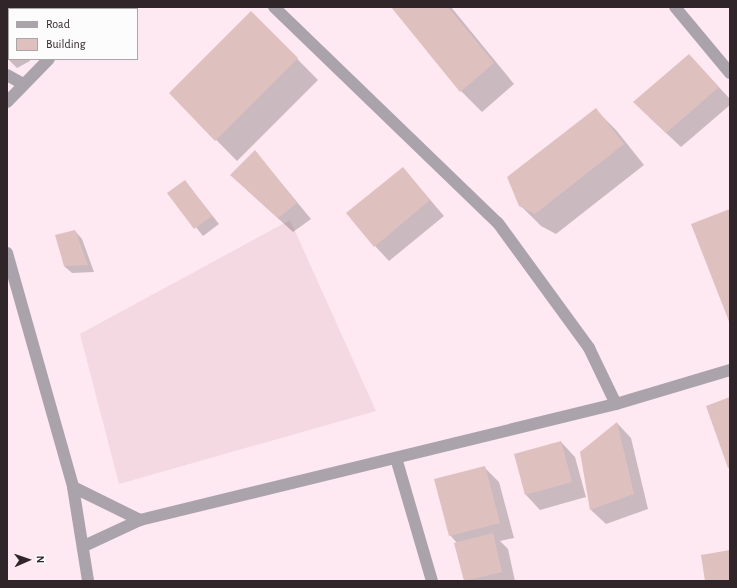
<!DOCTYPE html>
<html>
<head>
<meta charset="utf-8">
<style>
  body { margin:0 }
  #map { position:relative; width:737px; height:588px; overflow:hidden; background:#fee8f1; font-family:"Alegreya Sans",sans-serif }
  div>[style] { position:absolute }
  .built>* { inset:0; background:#f4d9e2 }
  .shadow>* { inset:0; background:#0003 }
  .building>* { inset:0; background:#dec1bf }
  .street>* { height:12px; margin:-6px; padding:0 6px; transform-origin:6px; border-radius:6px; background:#aaa3ab }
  span { translate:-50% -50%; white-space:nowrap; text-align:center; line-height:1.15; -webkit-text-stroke:3px #fcfcfc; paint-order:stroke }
  .frame { position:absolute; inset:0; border:8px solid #30262a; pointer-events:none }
  .legend { position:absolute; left:8px; top:8px; width:130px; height:52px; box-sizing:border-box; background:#fcfcfc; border:1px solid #aaa6a8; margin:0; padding:5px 7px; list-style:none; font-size:12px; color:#30262a }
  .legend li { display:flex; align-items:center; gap:8px; height:20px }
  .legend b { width:20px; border:1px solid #aaa6a8 }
  .north { position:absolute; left:8px; top:540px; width:40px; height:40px; -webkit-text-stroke:3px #fcfcfc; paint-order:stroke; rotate:88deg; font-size:11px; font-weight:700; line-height:16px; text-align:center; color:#30262a }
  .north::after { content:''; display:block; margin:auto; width:14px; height:18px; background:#30262a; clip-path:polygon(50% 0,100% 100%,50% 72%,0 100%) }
</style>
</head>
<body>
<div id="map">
  <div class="built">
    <i style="clip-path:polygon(290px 220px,376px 411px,119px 484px,80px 334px)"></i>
  </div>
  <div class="shadow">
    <i style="clip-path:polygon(393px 7px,451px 7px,514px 84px,482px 112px,461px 91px)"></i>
    <i style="clip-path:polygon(251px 12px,318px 80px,237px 161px,170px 93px)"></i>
    <i style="clip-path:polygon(7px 29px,9px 59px,29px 59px,30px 61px,17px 68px,7px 58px)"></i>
    <i style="clip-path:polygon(689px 55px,730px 99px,730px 105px,681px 147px,649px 117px)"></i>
    <i style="clip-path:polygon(596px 110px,616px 130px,644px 165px,556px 234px,541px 226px,520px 205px)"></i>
    <i style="clip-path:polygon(255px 151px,311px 219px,293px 232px,247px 190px)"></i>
    <i style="clip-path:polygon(403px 168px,444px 216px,389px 261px,375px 246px)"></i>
    <i style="clip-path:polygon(185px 181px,219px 224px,203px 236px,169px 193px)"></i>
    <i style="clip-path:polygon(75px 231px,82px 239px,94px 272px,72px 273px,64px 266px)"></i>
    <i style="clip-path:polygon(617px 423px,631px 438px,648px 509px,606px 524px,591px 510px)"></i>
    <i style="clip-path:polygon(561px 442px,575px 457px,586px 497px,540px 510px,526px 495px)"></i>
    <i style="clip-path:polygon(484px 467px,499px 482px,514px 538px,500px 541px,508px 549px,515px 581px,465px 581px,457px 543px,450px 535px)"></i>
  </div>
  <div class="building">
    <i style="clip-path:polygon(391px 7px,448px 7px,494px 63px,460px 92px)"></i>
    <i style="clip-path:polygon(251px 11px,298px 58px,215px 141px,169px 93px)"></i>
    <i style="clip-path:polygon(689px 54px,719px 87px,666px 133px,633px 102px)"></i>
    <i style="clip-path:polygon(596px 108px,624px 144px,535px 214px,519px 206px,507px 177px)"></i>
    <i style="clip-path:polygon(255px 150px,297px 203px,278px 218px,230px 175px)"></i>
    <i style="clip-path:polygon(403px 167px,430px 200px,374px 247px,346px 213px)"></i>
    <i style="clip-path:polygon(185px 180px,212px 216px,194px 229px,167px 193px)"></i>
    <i style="clip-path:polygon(730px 209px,730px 324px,691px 224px)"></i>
    <i style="clip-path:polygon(75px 230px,88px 265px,64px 266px,55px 235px)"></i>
    <i style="clip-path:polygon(730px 397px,730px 468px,728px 468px,706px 406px)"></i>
    <i style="clip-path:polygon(617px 422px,634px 494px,590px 510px,580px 452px)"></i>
    <i style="clip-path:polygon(561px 441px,572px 482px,525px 495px,514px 454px)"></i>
    <i style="clip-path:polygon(485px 466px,500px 523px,449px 536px,434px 479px)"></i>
    <i style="clip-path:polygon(493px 533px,502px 572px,464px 581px,454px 543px)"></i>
    <i style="clip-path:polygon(730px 550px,730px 581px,705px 581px,701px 555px)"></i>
  </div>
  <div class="street">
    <i style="left:274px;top:7px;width:311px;rotate:44deg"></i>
    <i style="left:498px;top:223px;width:155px;rotate:53.9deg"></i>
    <i style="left:589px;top:348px;width:62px;rotate:64.3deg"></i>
    <i style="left:675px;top:7px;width:86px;rotate:50.2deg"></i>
    <i style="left:102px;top:9px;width:3px;rotate:-45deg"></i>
    <i style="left:7px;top:75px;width:18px;rotate:29deg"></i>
    <i style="left:7px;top:102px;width:60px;rotate:-45.7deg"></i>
    <i style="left:7px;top:253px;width:243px;rotate:74.2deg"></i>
    <i style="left:73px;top:487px;width:95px;rotate:80.9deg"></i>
    <i style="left:396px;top:458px;width:128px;rotate:73.7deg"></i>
    <i style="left:73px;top:487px;width:75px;rotate:26.2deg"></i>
    <i style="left:84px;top:546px;width:62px;rotate:-24.9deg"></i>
    <i style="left:140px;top:520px;width:490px;rotate:-13.7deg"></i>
    <i style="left:616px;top:404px;width:119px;rotate:-16.6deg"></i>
  </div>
  <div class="frame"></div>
  <ul class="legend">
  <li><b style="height:5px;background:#aaa3ab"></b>Road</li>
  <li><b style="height:11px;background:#dec1bf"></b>Building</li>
  </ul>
  <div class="north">N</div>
</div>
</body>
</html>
